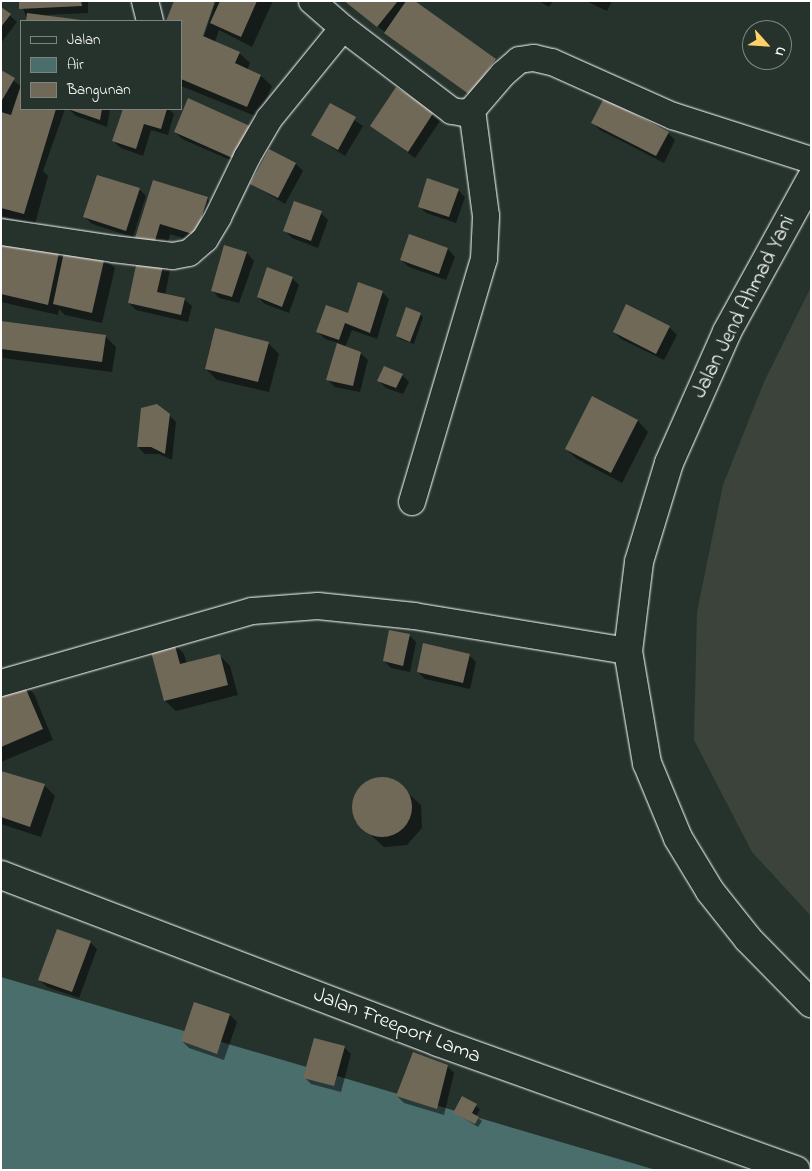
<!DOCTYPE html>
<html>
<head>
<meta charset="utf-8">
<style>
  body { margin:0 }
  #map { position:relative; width:812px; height:1171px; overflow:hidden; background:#26332d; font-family:"Indie Flower",sans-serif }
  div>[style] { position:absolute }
  .built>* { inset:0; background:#3c433a }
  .water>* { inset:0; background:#496e6c }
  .shadow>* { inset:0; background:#0007 }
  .building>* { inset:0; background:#706958 }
  .round { border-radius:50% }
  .roads { filter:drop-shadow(0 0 1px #fff) drop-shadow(0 0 1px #fff) }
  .street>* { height:26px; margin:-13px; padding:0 13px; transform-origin:13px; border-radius:13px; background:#26332d }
  .secondary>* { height:28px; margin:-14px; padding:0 14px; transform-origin:14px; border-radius:14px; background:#26332d }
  span { translate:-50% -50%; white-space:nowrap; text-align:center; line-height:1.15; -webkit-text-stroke:5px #26332d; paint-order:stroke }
  .street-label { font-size:21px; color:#fff }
  .frame { position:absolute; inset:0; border:2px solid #fff; pointer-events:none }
  .legend { position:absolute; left:20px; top:20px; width:162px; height:90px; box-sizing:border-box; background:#26332d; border:1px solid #7d8581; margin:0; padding:6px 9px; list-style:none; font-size:15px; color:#fff }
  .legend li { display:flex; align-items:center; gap:10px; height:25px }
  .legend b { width:25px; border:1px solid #7d8581 }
  .north { position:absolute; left:742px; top:20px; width:50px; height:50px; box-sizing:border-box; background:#26332d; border:1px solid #7d8581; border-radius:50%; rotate:116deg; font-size:14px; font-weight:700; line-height:20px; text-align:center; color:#fff }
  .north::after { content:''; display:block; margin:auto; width:18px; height:22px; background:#ffd166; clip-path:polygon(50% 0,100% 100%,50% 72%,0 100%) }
</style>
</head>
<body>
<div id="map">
  <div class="built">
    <i style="clip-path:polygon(811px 287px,811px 916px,752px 852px,694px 740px,697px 612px,723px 485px,764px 382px)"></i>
  </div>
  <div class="water">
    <i style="clip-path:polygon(1px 977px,656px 1170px,1px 1170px)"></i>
  </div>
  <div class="shadow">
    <i style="clip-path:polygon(20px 1px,88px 1px,88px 13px,43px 15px,80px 21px,28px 21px)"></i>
    <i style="clip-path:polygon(175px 1px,202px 42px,216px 1px,273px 1px,252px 47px,219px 30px,215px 42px,239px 53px,250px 63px,247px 70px,261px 76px,272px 86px,258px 117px,181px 86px,181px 21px,168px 21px)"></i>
    <i style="clip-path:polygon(343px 1px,413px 1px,506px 71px,482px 104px)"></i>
    <i style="clip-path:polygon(539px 1px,553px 1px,549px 7px)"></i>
    <i style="clip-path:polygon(586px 1px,612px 1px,607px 11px)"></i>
    <i style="clip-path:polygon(1px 8px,17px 22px,1px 43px)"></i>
    <i style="clip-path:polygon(1px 72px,21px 86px,21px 109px,65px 109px,43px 171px,48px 176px,35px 224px,1px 216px)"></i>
    <i style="clip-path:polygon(397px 89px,440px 121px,415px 158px,372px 126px)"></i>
    <i style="clip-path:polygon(330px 104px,363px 126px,345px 156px,313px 135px)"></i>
    <i style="clip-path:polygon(69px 109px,110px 109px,107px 127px,76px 116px)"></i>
    <i style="clip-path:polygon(124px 109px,169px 109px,174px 114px,168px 135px,151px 130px,143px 156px,121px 148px,113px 141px)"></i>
    <i style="clip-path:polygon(593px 123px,668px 133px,675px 140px,664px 163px,600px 130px)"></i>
    <i style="clip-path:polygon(251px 128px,244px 166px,182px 139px,175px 132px)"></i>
    <i style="clip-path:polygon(296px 164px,303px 171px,285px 204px,252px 184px)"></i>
    <i style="clip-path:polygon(154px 182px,207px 198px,218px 209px,207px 245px,170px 234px,165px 254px,147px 248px)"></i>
    <i style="clip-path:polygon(139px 189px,146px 196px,133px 237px,92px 224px,85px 217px)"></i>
    <i style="clip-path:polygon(458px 190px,465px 197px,456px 223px,426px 213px,419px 206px)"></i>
    <i style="clip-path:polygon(321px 213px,328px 220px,318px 248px,292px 238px,285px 231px)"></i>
    <i style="clip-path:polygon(410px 235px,448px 249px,455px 257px,446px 280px,409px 267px,401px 260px)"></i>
    <i style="clip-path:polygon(1px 236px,104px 258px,115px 268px,102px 323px,65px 315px,59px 309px,58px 315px,1px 302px)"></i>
    <i style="clip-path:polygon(225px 247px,247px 253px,254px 261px,239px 303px,219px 298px,212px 290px)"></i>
    <i style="clip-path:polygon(163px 263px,170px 270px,165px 295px,184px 299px,192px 306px,188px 322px,136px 310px,129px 303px)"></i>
    <i style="clip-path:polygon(292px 278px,299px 285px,289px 313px,265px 304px,258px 297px)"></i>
    <i style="clip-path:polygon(382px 292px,389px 299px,377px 339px,352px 330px,345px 347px,360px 353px,368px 360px,360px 392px,335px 387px,328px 380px,338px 343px,325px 339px,318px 332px)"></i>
    <i style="clip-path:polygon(627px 306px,669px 327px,677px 335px,664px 360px,621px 339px,614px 332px)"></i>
    <i style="clip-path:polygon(420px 314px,423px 317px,414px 344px,400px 339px,397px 336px)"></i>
    <i style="clip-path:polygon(1px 322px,105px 336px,116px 347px,112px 372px,3px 358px)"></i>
    <i style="clip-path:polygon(268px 343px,279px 354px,269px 392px,217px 380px,206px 369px)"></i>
    <i style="clip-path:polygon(402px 375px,409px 382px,403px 394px,386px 388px,379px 381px)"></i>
    <i style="clip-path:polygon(592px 398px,638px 421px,648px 432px,622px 483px,577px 459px,566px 449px)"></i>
    <i style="clip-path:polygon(169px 415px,176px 422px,172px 460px,159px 454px,145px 454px,138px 447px)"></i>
    <i style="clip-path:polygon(409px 635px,416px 642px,410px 672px,391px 668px,384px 661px)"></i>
    <i style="clip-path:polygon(174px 644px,184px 654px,187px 664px,219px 655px,230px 666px,238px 695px,176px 711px,165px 701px)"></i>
    <i style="clip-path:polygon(469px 655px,476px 662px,470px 689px,425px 679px,418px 672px)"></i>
    <i style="clip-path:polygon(23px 683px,34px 694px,53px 740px,1px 762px,1px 693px)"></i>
    <i style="clip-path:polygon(1px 772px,44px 785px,55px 796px,41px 837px,1px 824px)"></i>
    <i style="clip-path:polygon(392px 779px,421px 805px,422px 828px,407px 845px,384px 847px,355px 821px,354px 798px,369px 780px)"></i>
    <i style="clip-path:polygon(90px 942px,97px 949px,79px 998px,47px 987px,40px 980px)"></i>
    <i style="clip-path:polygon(195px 1003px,230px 1015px,237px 1022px,224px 1060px,189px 1048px,182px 1041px)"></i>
    <i style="clip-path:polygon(344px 1047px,351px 1054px,341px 1092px,311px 1084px,304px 1077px)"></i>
    <i style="clip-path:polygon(447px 1066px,454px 1073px,444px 1115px,404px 1103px,397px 1096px)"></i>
    <i style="clip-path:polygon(462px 1098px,480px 1109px,476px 1116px,482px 1121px,478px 1127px,455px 1113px)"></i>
  </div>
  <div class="building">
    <i style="clip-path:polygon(19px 1px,81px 1px,82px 6px,19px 9px)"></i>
    <i style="clip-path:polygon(174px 1px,215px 1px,203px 36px,240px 52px,235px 63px,261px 75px,247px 107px,181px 79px,181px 21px,166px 21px)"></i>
    <i style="clip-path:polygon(220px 1px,257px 1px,241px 37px,210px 23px)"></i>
    <i style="clip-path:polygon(344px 1px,398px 1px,377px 27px)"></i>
    <i style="clip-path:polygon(406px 1px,415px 1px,496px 59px,470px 95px,384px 33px)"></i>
    <i style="clip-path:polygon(1px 7px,11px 14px,1px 27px)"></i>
    <i style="clip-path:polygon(27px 13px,81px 20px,81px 21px,26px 21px)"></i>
    <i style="clip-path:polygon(1px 70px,15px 78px,1px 102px)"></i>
    <i style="clip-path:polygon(21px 85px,21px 109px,56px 109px,24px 214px,1px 208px,1px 112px,11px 115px)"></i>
    <i style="clip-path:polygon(396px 87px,434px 112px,408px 152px,370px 126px)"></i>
    <i style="clip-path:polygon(188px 98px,252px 127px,237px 160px,174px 132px)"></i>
    <i style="clip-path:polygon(604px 98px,669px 132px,656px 156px,591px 123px)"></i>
    <i style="clip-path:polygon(330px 103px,356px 117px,338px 150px,311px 135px)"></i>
    <i style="clip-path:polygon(68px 109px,102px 109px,100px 120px)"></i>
    <i style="clip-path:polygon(123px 109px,167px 109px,161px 129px,144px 124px,136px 149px,112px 141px)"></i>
    <i style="clip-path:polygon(269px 149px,296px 163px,278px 198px,250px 184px)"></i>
    <i style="clip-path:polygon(97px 175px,140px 188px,126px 231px,83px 217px)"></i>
    <i style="clip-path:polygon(427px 178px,459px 189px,449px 217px,418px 207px)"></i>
    <i style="clip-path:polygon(153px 180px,208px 197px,196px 235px,160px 224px,154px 244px,135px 238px)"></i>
    <i style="clip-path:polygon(294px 201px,322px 211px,311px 241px,283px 231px)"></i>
    <i style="clip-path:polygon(409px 234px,448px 248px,439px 274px,400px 260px)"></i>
    <i style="clip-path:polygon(1px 235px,60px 248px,48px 305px,1px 294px)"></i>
    <i style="clip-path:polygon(224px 245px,247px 252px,232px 297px,211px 291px)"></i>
    <i style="clip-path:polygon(65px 247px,105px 256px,92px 313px,53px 304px)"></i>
    <i style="clip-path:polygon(138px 256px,164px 262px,157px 292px,185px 298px,181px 315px,128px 303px)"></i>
    <i style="clip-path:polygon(267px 267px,293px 277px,282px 307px,257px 297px)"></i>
    <i style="clip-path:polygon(358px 282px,383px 291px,370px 333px,345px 323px,339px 340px,316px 332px,326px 305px,348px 313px)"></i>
    <i style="clip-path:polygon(626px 304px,670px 326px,656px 354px,613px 332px)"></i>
    <i style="clip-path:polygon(406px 307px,421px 313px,410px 342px,396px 336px)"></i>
    <i style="clip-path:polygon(1px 321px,106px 335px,102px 362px,1px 349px)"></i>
    <i style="clip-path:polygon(215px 328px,269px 342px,258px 382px,205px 369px)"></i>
    <i style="clip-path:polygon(337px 343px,361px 352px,353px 386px,326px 380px)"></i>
    <i style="clip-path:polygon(384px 366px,403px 374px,396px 388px,377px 381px)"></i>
    <i style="clip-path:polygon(592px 396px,638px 420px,611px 473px,565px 449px)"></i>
    <i style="clip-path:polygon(157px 404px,170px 414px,165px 454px,151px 447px,137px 447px,141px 408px)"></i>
    <i style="clip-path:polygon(389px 630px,410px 634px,403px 666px,383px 661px)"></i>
    <i style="clip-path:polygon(174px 642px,180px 664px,220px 654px,228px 685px,164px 701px,150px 648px)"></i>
    <i style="clip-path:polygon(423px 643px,470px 654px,463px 683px,417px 672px)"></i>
    <i style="clip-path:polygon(23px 682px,43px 729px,1px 747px,1px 691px)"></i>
    <i style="clip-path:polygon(1px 771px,45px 784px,30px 827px,1px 817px)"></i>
    <i class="round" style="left:352px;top:777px;width:60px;height:60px"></i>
    <i style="clip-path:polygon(57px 929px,91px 941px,72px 992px,38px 980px)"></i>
    <i style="clip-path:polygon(194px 1002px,230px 1014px,217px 1054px,181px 1041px)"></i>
    <i style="clip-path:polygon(314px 1038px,345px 1046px,334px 1086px,303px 1078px)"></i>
    <i style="clip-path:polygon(413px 1052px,448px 1065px,437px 1109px,396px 1096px)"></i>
    <i style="clip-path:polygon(462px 1096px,477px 1104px,472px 1113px,479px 1117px,475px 1124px,453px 1113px)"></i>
  </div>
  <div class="roads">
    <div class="street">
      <i style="left:145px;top:1px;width:21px;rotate:76deg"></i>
      <i style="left:312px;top:1px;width:41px;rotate:41.1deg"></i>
      <i style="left:343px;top:28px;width:137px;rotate:37.3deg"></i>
      <i style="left:452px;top:111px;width:12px;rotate:9deg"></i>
      <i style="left:464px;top:113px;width:9px;rotate:-21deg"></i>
      <i style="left:472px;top:110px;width:48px;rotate:-49.3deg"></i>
      <i style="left:503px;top:74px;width:21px;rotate:-41deg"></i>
      <i style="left:519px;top:60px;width:15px;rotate:-8deg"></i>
      <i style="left:534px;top:58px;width:18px;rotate:13deg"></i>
      <i style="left:552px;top:62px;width:133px;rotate:24.1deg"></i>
      <i style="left:673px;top:116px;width:145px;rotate:17.7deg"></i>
      <i style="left:1px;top:232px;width:113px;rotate:8.6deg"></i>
      <i style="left:113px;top:249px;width:60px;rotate:6.7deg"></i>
      <i style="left:173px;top:256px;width:16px;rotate:-11deg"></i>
      <i style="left:189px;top:253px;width:21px;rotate:-41deg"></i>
      <i style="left:205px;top:239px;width:26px;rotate:-59deg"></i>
      <i style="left:218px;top:217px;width:67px;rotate:-64.2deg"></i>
      <i style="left:247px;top:157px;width:44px;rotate:-59.9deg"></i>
      <i style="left:269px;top:119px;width:117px;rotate:-50.9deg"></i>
      <i style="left:412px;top:502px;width:253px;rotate:-73.5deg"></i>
      <i style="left:484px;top:259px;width:43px;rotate:-87.3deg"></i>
      <i style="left:486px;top:216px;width:107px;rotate:-97.5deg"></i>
      <i style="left:1px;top:683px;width:261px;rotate:-16deg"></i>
      <i style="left:252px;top:611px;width:66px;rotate:-4.3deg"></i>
      <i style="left:318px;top:606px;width:97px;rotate:5.9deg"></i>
      <i style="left:414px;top:616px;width:217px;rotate:9.3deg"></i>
    </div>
    <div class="secondary">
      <i style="left:811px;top:179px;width:175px;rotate:118.8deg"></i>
      <i style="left:727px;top:332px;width:143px;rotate:113.9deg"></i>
      <i style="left:669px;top:463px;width:103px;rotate:106.9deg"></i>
      <i style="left:639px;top:562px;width:90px;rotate:97deg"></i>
      <i style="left:628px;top:651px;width:114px;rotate:80.4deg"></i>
      <i style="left:647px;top:763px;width:81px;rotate:67.5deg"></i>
      <i style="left:678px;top:838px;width:62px;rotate:58.9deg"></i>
      <i style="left:710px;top:891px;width:61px;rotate:51.6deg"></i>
      <i style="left:748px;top:939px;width:90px;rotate:45.5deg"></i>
      <i style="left:1px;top:875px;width:468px;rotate:20.9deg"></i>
      <i style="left:438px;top:1042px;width:380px;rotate:19.7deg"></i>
    </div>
  </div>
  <div class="street-label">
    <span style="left:744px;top:307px;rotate:-63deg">Jalan Jend Ahmad Yani</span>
    <span style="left:397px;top:1026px;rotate:21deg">Jalan Freeport Lama</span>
  </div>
  <div class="frame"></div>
  <ul class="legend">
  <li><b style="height:6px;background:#26332d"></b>Jalan</li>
  <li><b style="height:14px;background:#496e6c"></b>Air</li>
  <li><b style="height:14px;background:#706958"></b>Bangunan</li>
  </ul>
  <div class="north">U</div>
</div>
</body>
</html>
